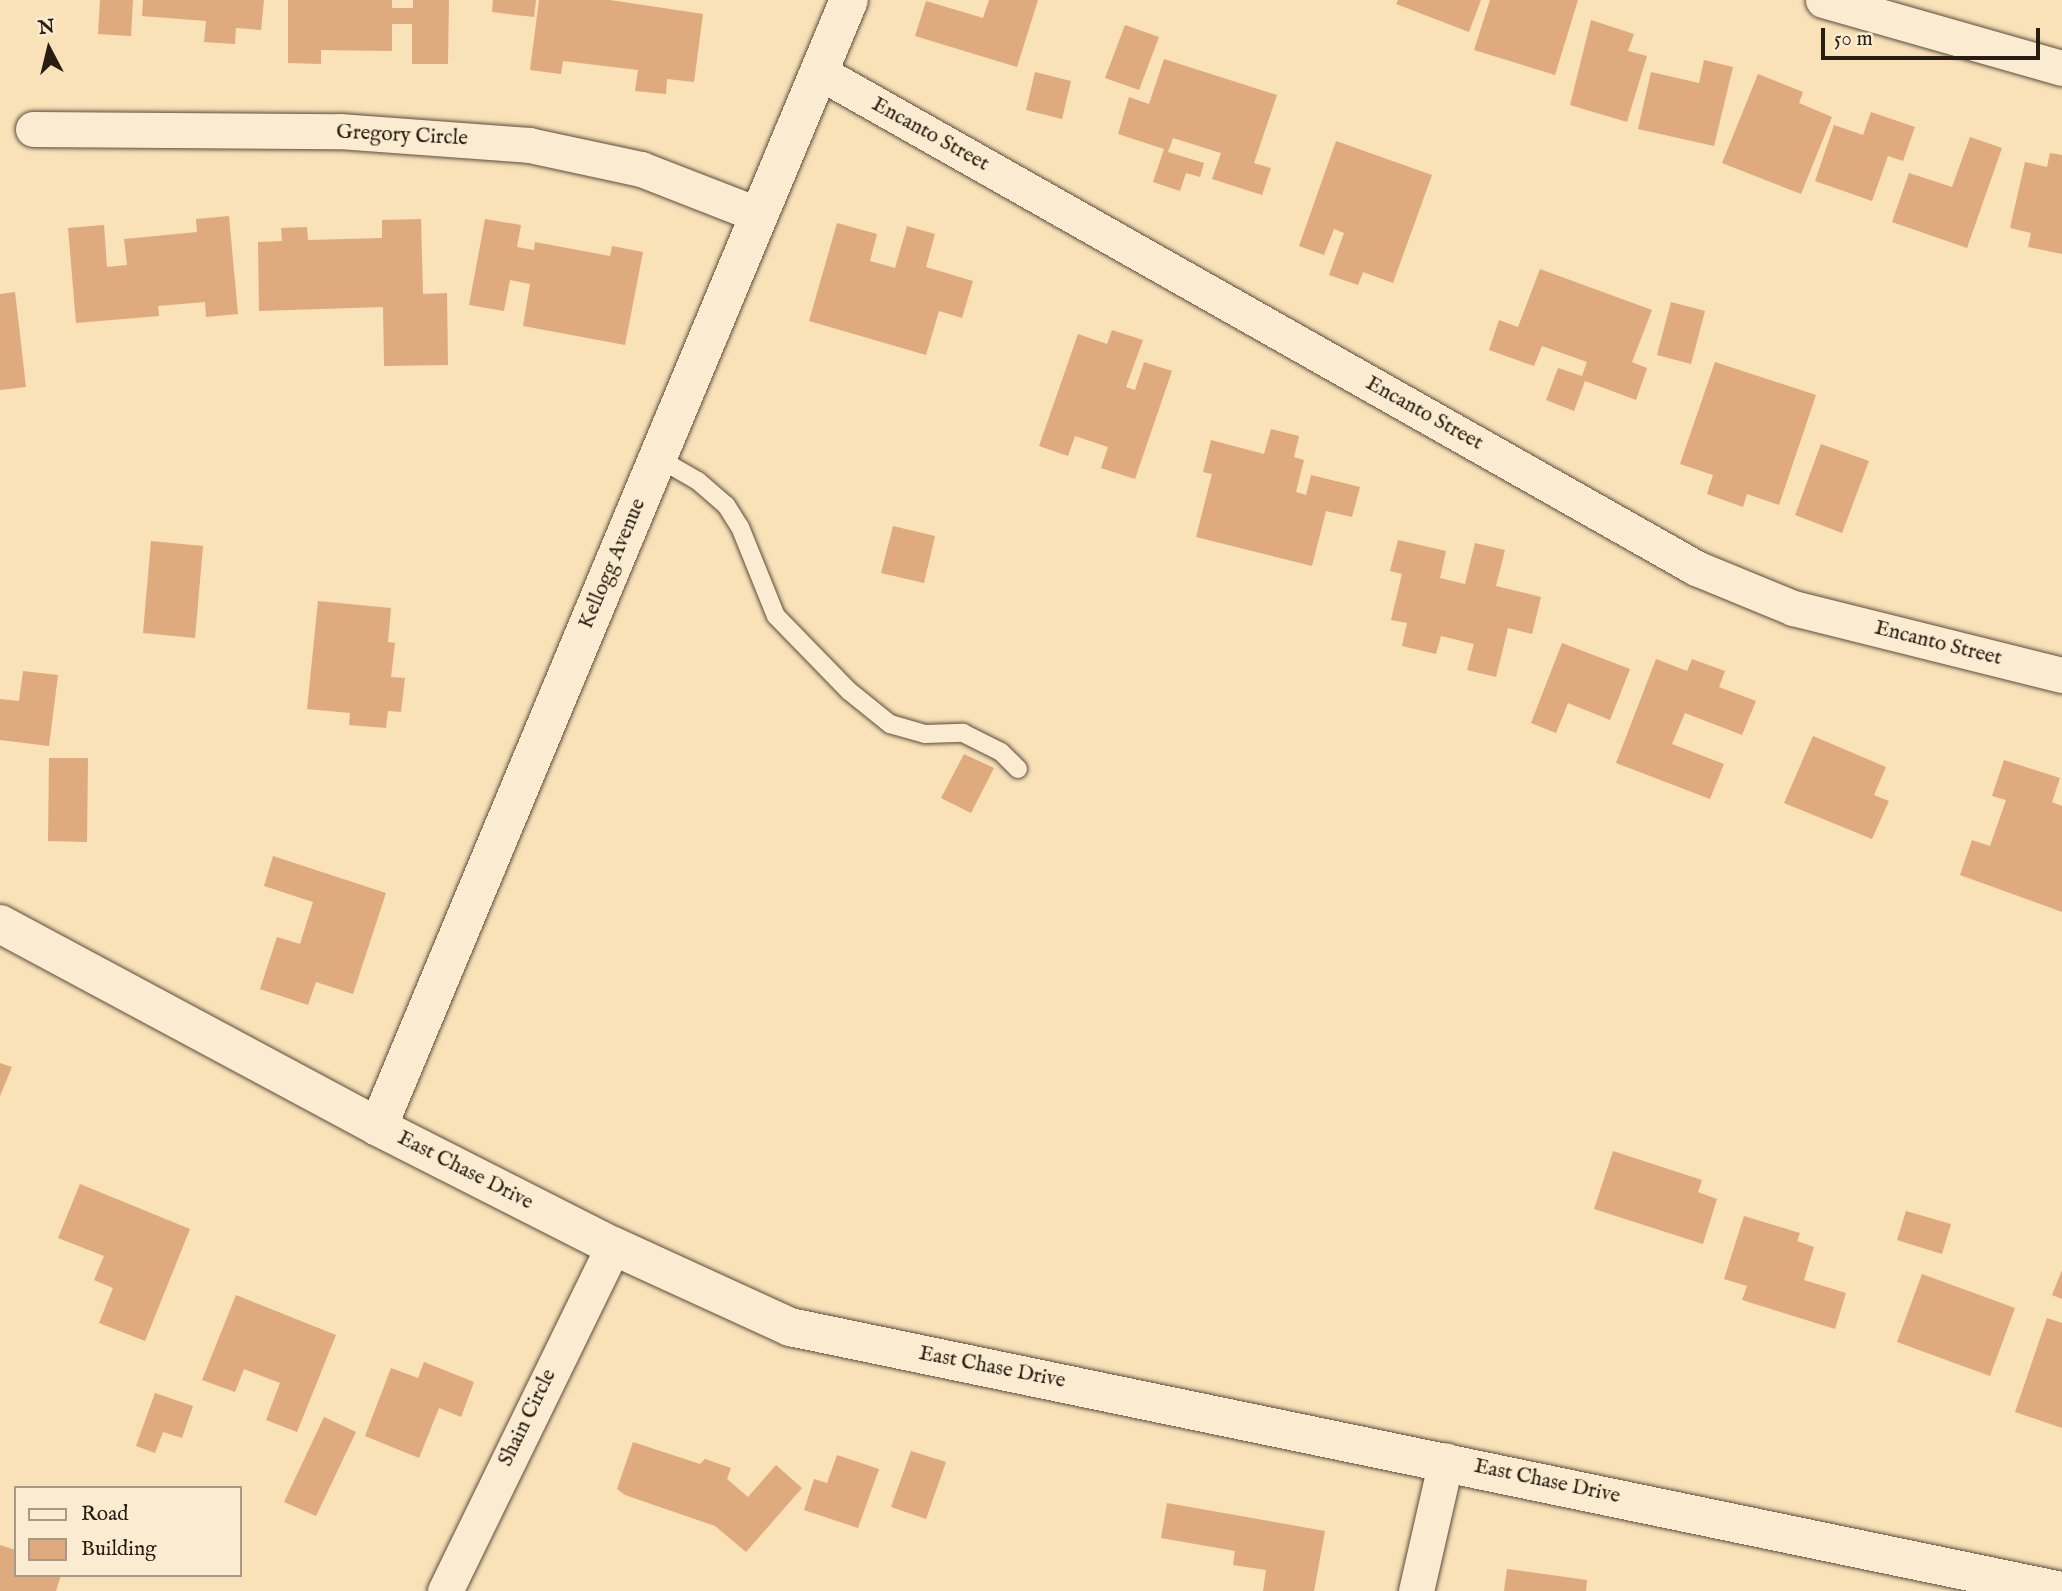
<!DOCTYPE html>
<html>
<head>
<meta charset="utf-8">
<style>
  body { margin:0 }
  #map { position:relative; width:2062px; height:1591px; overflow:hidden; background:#f9e1b8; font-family:"IM FELL English",serif }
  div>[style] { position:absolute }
  .building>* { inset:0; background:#dfaa7e }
  .roads { filter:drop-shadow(0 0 2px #5c4e3c) drop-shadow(0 0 2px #5c4e3c) }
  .service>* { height:18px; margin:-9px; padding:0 9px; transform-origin:9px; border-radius:9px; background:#fbecd1 }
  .minor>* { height:35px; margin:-17.5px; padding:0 17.5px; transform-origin:17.5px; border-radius:17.5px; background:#fbecd1 }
  .tertiary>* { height:38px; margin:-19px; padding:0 19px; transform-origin:19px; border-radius:19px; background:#fbecd1 }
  span { translate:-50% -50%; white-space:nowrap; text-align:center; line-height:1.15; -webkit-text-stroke:6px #fbecd1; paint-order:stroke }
  .street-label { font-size:21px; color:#271d12 }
  .legend { position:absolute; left:14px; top:1486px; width:228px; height:91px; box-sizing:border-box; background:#fbecd1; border:2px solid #a69985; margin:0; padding:9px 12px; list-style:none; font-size:21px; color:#271d12 }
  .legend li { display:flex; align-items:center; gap:14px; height:35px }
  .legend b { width:35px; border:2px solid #a69985 }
  .north { position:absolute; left:14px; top:14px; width:70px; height:70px; -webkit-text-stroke:5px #fbecd1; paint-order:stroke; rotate:353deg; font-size:19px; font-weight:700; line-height:28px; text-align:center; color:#271d12 }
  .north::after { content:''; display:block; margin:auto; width:24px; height:32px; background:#271d12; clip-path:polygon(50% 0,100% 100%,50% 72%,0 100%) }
  .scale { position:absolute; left:1821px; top:28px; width:219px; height:32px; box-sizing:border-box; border:4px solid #271d12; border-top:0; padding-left:9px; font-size:21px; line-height:24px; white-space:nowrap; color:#271d12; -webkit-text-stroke:5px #fbecd1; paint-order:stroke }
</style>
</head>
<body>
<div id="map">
  <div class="building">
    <i style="clip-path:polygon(100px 0,133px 0,131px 36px,98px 34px)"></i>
    <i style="clip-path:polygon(143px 0,264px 0,261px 30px,236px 28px,235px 44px,204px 42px,206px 21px,142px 16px)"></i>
    <i style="clip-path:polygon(288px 0,392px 0,392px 8px,413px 8px,413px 0,449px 0,448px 64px,412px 64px,412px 24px,392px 24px,392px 51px,321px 50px,321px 64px,288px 63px)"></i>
    <i style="clip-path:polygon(493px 0,536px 0,534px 17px,492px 12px)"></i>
    <i style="clip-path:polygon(539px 0,610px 0,703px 14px,694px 82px,667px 79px,666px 94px,635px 91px,638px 70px,563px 61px,561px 74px,530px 70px)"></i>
    <i style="clip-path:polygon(989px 0,1038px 0,1017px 67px,915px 36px,926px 1px,983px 18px)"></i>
    <i style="clip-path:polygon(1398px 0,1481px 0,1469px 32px,1396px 4px)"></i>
    <i style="clip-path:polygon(1490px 0,1578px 0,1555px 75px,1474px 50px)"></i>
    <i style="clip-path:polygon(1591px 20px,1634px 34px,1628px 51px,1647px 56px,1627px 122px,1570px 105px)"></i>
    <i style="clip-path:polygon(1125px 25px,1159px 37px,1139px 90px,1105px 78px)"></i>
    <i style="clip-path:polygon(1164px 59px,1277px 95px,1254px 163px,1271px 168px,1262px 195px,1212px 179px,1221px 153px,1173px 138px,1168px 152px,1204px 163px,1200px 177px,1186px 173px,1180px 191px,1153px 182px,1164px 149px,1118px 134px,1129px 97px,1149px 104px)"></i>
    <i style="clip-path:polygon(1704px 60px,1733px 67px,1714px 146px,1638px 129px,1651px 72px,1699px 83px)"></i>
    <i style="clip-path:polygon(1035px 72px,1071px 81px,1062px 119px,1026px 110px)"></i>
    <i style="clip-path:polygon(1758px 74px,1803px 92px,1799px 103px,1832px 117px,1801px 194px,1722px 163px)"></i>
    <i style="clip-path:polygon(1871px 112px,1915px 127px,1903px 161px,1888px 156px,1872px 201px,1815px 181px,1834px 125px,1863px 135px)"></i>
    <i style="clip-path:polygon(1970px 137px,2002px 148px,1967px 248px,1892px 222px,1909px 173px,1952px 187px)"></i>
    <i style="clip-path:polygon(1336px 141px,1432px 175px,1393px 283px,1363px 272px,1358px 285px,1329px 275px,1344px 233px,1334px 229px,1324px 255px,1299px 246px)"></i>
    <i style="clip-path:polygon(2050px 153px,2062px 155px,2062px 254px,2028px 247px,2031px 233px,2010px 228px,2025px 162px,2047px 167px)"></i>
    <i style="clip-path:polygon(229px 216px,238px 314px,206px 317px,205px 302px,158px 306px,159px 316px,76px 323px,68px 228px,104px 225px,107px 267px,127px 265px,124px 239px,197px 232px,196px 219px)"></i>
    <i style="clip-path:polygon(421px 219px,423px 294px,447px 293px,448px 365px,384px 366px,383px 307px,259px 311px,258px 242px,282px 241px,281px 228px,307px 227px,308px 240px,382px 238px,382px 220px)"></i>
    <i style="clip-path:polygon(485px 219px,521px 225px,517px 247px,534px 250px,535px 242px,610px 256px,612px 246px,643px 252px,625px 345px,523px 326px,530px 284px,510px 280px,504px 311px,469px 305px)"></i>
    <i style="clip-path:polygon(837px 223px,877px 234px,870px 261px,895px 268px,907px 226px,935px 234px,926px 267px,973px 281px,962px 318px,939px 311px,926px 355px,809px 321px)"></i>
    <i style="clip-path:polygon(1540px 269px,1652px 310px,1632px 362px,1647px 368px,1636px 400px,1585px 381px,1574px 411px,1546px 400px,1558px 368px,1582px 376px,1587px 362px,1542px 346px,1534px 366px,1489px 350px,1499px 320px,1518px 327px)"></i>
    <i style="clip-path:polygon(15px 292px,26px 387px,0 390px,0 294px)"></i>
    <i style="clip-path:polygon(1671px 302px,1705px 311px,1691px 364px,1657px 355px)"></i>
    <i style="clip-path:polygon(1112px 330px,1143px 340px,1126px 387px,1135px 390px,1144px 362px,1172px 371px,1135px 479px,1101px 468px,1108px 447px,1075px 436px,1068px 456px,1039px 446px,1078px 334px,1107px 344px)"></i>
    <i style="clip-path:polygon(1715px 362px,1816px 395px,1779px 505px,1747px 494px,1743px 507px,1707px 494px,1713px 475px,1680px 464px)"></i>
    <i style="clip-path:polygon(1271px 429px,1299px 436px,1294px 457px,1304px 460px,1296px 492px,1306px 495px,1311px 475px,1360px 487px,1352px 517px,1326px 511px,1312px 566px,1196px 537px,1212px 474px,1203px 472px,1211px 440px,1264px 454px)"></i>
    <i style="clip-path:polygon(1821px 444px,1869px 461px,1842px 533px,1795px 515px)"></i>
    <i style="clip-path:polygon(893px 526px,935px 536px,924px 583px,881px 573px)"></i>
    <i style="clip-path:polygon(1398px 540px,1446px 551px,1440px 578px,1465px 584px,1475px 543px,1505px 550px,1496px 586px,1541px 597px,1532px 634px,1508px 628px,1496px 677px,1467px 670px,1474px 644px,1441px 636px,1436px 654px,1402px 646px,1407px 623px,1391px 620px,1402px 574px,1390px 571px)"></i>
    <i style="clip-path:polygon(151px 541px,203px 546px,195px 638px,143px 633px)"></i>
    <i style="clip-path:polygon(318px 601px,391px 608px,388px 642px,395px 643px,391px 677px,405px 678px,401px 712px,388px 711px,386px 728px,349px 725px,350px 713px,307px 709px)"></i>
    <i style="clip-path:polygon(1562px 643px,1630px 669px,1610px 720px,1568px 703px,1556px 733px,1531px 723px)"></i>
    <i style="clip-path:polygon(1656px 659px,1687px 671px,1692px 659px,1725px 671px,1719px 687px,1756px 701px,1742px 735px,1685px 713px,1672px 744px,1724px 764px,1710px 799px,1616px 763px)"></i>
    <i style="clip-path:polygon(23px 671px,58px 675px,49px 746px,0 740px,0 699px,19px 701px)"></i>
    <i style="clip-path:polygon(1813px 736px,1886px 767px,1874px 795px,1889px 801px,1872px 839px,1784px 803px)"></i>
    <i style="clip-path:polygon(964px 754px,994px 768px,971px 813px,941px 798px)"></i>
    <i style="clip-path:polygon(49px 758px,88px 758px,87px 842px,48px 841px)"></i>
    <i style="clip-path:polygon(2004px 760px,2060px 778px,2052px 802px,2062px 806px,2062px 912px,1960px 875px,1972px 840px,1990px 846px,2006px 800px,1992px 796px)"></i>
    <i style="clip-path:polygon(273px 856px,386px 893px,353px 994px,316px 982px,308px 1005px,260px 989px,277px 937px,300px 944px,313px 902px,264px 886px)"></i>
    <i style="clip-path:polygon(0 1063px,12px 1067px,0 1096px)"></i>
    <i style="clip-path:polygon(1613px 1151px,1702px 1180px,1698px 1192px,1717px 1199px,1703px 1244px,1594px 1209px)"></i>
    <i style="clip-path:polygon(80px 1184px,190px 1229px,145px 1341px,99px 1323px,113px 1288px,94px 1280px,104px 1256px,58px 1238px)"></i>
    <i style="clip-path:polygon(1906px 1211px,1951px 1224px,1942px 1254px,1897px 1240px)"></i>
    <i style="clip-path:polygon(1744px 1216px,1800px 1233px,1797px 1241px,1814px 1247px,1804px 1280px,1846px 1293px,1835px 1329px,1742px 1300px,1747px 1286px,1724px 1279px)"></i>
    <i style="clip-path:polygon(2062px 1270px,2062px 1299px,2052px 1295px)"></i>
    <i style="clip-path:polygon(1922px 1274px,2015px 1308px,1990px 1376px,1897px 1342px)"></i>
    <i style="clip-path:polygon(236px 1295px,336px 1335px,297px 1432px,266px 1420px,280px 1383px,244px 1369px,235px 1392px,202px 1380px)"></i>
    <i style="clip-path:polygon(2047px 1318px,2062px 1323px,2062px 1428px,2015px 1412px)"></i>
    <i style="clip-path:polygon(424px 1362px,474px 1382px,461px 1417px,439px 1408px,419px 1458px,365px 1436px,391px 1368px,418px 1378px)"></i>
    <i style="clip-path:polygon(155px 1393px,193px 1406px,182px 1438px,163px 1432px,155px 1453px,136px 1446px)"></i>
    <i style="clip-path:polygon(324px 1417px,356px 1432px,316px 1516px,284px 1502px)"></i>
    <i style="clip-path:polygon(633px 1442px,700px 1464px,705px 1459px,731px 1468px,727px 1479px,748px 1497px,776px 1465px,802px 1488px,746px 1552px,715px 1526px,625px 1495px,617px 1489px)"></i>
    <i style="clip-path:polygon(911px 1451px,946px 1462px,926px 1519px,891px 1507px)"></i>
    <i style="clip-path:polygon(837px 1455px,879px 1469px,858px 1528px,804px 1510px,814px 1479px,827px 1483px)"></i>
    <i style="clip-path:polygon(1167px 1503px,1325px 1531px,1314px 1591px,1263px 1591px,1266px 1570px,1233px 1565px,1235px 1551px,1161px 1538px)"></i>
    <i style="clip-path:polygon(0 1545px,16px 1550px,16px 1575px,61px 1575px,56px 1591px,0 1591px)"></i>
    <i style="clip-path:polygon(1507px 1569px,1587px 1580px,1586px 1591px,1504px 1591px)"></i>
  </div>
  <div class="roads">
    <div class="service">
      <i style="left:658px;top:458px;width:46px;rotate:29.9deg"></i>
      <i style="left:698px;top:481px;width:37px;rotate:41deg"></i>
      <i style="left:726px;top:505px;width:26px;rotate:58deg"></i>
      <i style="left:740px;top:527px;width:96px;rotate:68deg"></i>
      <i style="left:776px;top:616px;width:105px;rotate:45.8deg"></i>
      <i style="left:849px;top:691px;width:53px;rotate:38.8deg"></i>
      <i style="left:890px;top:724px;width:36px;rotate:16deg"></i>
      <i style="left:925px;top:734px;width:38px;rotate:-2deg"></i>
      <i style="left:963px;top:733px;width:42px;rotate:26.6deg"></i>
      <i style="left:1001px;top:752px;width:24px;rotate:45deg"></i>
    </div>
    <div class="minor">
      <i style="left:1823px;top:0;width:248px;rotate:15.9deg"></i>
      <i style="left:819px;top:72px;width:1008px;rotate:29.49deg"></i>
      <i style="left:1696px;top:568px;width:105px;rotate:22.4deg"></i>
      <i style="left:1793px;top:608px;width:277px;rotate:14deg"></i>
      <i style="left:33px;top:129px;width:306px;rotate:0.4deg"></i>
      <i style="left:339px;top:131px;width:191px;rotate:4.2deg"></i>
      <i style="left:529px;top:145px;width:115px;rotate:12.1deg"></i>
      <i style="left:641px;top:169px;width:127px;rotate:21.3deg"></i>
      <i style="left:445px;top:1591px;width:384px;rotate:-64deg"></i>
      <i style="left:1416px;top:1591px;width:134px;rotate:-77.1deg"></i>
    </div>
    <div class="tertiary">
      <i style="left:0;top:924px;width:429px;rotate:28.2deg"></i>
      <i style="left:378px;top:1127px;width:263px;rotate:26.9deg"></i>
      <i style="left:613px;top:1246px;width:195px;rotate:24.6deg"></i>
      <i style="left:790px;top:1327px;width:1299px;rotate:11.73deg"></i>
      <i style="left:378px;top:1127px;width:1221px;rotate:-67.32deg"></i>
    </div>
  </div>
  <div class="street-label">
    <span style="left:930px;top:135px;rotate:29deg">Encanto Street</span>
    <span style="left:402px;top:136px;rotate:3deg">Gregory Circle</span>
    <span style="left:1424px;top:414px;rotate:29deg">Encanto Street</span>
    <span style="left:613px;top:564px;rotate:-67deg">Kellogg Avenue</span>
    <span style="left:1938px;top:644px;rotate:14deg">Encanto Street</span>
    <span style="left:465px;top:1171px;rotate:27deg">East Chase Drive</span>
    <span style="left:992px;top:1368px;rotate:11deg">East Chase Drive</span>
    <span style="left:528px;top:1418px;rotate:-64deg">Shain Circle</span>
    <span style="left:1547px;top:1482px;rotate:12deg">East Chase Drive</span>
  </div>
  <ul class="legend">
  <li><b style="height:9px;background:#fbecd1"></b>Road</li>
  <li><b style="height:19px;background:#dfaa7e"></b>Building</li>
  </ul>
  <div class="north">N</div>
  <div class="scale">50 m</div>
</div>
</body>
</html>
